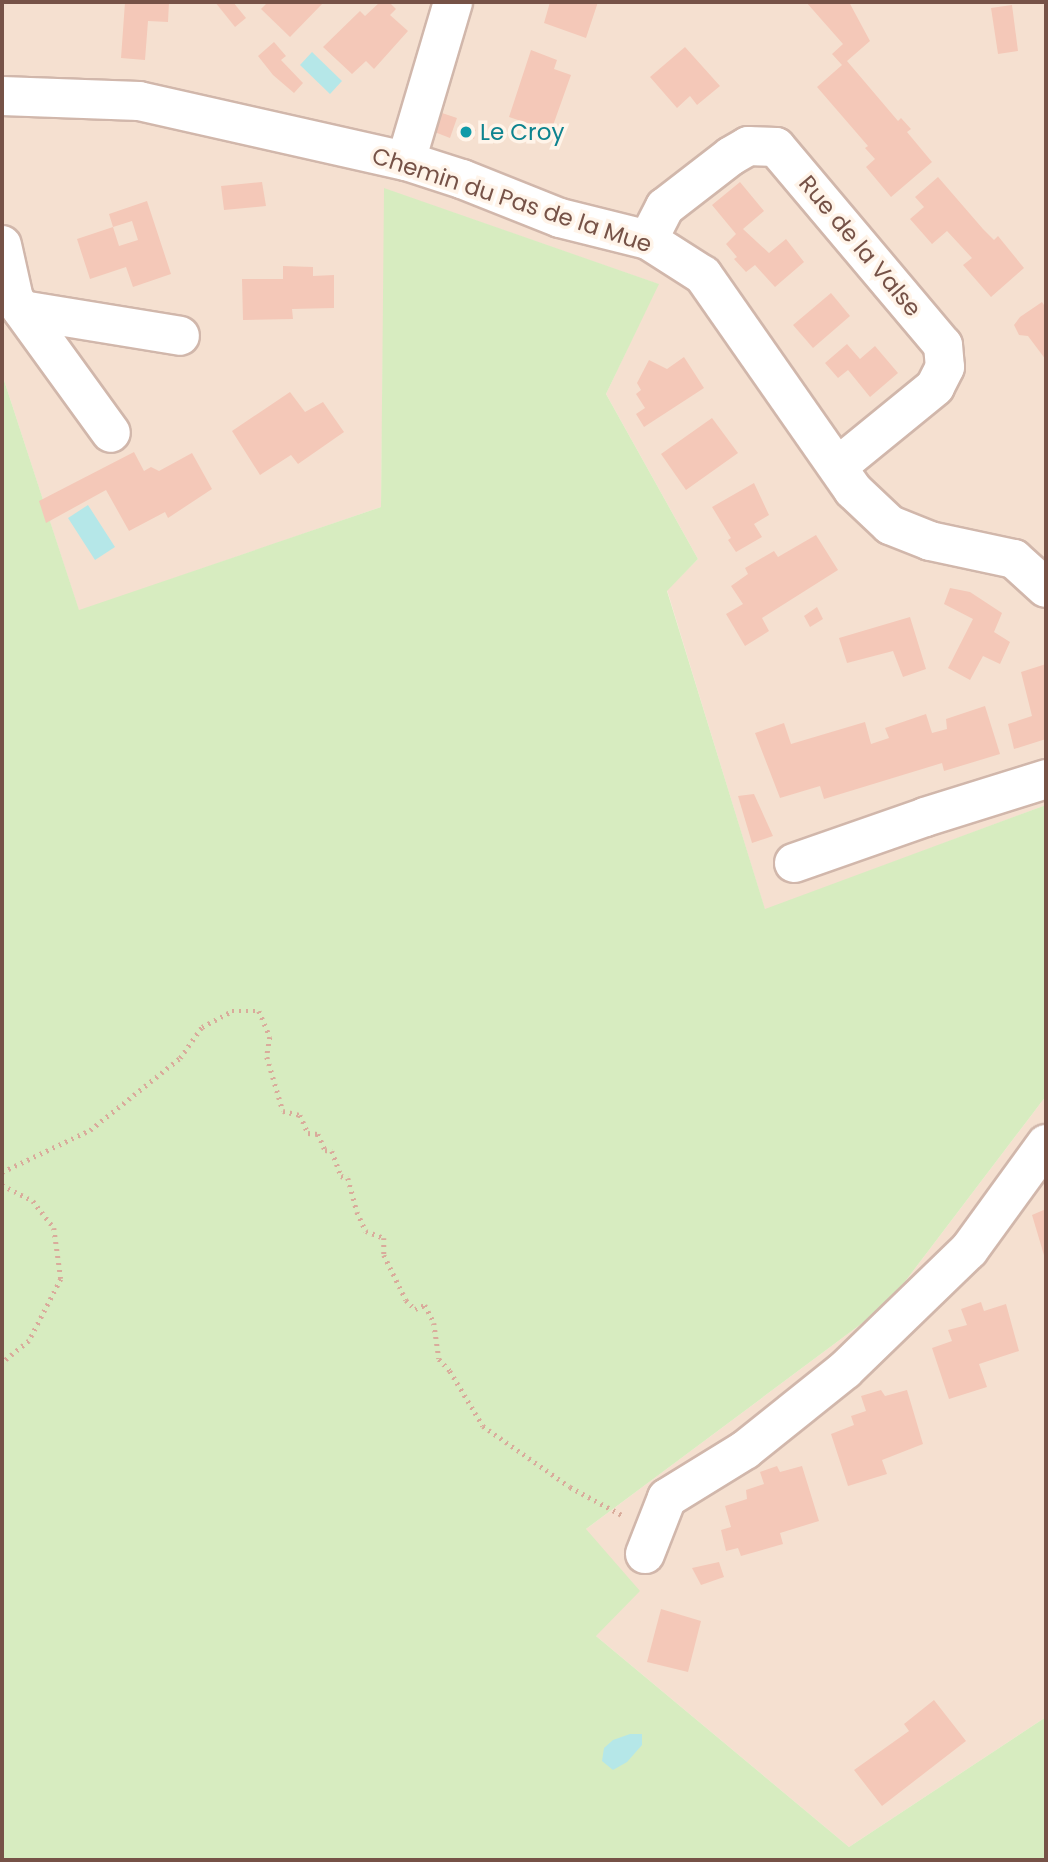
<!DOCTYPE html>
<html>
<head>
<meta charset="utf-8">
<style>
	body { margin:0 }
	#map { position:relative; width:1048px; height:1862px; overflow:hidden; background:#fdefe2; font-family:Poppins,sans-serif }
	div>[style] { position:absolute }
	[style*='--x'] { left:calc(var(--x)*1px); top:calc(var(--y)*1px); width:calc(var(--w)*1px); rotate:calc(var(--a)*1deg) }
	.residential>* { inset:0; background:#f5e0d0 }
	.green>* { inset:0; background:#d7ecc0 }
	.water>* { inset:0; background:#b5e7e8 }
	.building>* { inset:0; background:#f4c8b8 }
	.path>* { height:4.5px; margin-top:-2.25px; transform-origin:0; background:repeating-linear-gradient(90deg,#d9ab9b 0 2px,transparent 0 7px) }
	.roads { filter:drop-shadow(2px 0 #d1b7ab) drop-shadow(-2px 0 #d1b7ab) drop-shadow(0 2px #d1b7ab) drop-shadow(0 -2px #d1b7ab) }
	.minor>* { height:38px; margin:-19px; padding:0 19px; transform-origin:19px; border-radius:19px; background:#fff }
	.dots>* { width:19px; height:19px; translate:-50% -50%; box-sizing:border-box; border:4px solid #fff4e9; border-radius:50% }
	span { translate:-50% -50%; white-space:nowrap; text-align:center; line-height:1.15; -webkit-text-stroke:7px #fff4e9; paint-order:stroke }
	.culture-label { font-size:23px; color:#0d838f }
	.left { translate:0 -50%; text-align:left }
	.street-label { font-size:23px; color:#765247 }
	.frame { position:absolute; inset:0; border:4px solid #765247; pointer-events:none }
</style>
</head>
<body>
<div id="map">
	<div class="residential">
		<div style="clip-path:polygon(2px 2px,1046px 2px,1046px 805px,765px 910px,667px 590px,698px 559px,606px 394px,658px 284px,385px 189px,381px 507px,79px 611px,2px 374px)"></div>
		<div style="clip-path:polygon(1046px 1096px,1046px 1717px,849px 1847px,596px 1636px,586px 1529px,888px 1304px)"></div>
	</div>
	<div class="green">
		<div style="clip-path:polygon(384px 188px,659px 284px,606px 394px,698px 559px,667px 591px,765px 909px,1046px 805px,1046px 1096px,888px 1304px,586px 1529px,640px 1591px,596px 1636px,849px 1847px,1046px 1717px,1046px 1860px,2px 1860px,2px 374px,79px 610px,381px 507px)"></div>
	</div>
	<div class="water">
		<div style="clip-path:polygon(312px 52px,342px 81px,330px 94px,300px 65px)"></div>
		<div style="clip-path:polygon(88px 505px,115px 547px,95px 560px,68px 518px)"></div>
		<div style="clip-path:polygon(630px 1734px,642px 1734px,642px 1745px,627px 1762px,613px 1770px,602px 1761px,604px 1748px,613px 1740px)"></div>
	</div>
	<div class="building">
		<div style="clip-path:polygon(125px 2px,169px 2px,168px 22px,148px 21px,145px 60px,121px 58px)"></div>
		<div style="clip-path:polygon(215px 2px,233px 2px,246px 18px,235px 27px)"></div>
		<div style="clip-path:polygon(268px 2px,324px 2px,290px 37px,261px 9px)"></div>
		<div style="clip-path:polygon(380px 2px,389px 2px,396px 9px,390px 15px,408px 31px,374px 69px,366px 61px,352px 74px,323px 47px,360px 11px,365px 16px)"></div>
		<div style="clip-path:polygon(550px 2px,598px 2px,586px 38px,544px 23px)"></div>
		<div style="clip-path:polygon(806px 2px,849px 2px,870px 41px,847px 61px,898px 121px,901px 118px,911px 129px,907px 132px,932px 162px,891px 197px,866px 167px,875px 159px,865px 148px,868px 146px,817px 87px,842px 65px,832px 54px,843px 44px)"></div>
		<div style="clip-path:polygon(1012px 5px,1018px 51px,998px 54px,991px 8px)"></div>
		<div style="clip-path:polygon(274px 42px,286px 56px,281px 60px,303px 83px,294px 93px,273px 75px,258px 56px)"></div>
		<div style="clip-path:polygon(685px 47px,720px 86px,697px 105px,690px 96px,677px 108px,650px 77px)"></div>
		<div style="clip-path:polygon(531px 50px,557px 60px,554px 69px,571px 75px,551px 131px,509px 117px)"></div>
		<div style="clip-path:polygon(439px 112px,457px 118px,450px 138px,432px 131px)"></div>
		<div style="clip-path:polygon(459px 125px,476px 130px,474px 139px,457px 133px)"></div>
		<div style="clip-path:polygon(938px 177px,983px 229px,994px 240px,998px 236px,1024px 268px,991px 297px,963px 265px,972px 258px,947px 231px,932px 244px,910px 219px,924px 207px,915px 197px)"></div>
		<div style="clip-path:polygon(262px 182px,266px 206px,224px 210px,221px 186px)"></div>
		<div style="clip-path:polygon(740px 182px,764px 211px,743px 229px,769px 253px,786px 239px,804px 262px,775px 287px,755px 265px,746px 272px,734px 259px,737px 257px,726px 244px,736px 234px,712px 205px)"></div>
		<div style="clip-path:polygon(147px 201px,171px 274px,133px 287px,126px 267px,90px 279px,77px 239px,113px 227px,119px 246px,138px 240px,132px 221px,113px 227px,109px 214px)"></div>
		<div style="clip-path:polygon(283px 266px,313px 267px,313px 276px,334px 275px,334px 308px,292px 309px,293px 319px,243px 320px,242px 279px,283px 279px)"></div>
		<div style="clip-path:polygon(831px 293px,850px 316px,813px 348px,793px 325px)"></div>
		<div style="clip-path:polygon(1042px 302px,1046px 308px,1046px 360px,1028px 336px,1019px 335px,1014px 325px,1020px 317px)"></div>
		<div style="clip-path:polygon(847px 344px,860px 359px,875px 346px,898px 373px,870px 397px,848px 370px,838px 378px,825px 363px)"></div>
		<div style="clip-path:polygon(684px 357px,704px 388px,644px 427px,636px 414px,645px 408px,636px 394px,641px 390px,637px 383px,649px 360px,667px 369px)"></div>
		<div style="clip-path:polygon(290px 392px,305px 412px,323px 402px,344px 432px,298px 464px,291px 455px,260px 475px,232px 431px)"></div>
		<div style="clip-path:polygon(712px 418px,738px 453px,686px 490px,661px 454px)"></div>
		<div style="clip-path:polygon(134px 452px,144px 471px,151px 467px,159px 471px,192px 453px,212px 489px,168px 518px,165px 512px,129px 531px,106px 490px,46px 523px,39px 501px)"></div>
		<div style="clip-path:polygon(754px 483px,769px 515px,754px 524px,762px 537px,736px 552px,728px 540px,731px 538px,712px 507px)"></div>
		<div style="clip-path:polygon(816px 535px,838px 570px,762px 618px,769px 631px,745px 646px,726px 614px,743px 604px,731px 586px,748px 574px,745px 568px,774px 551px,778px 557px)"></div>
		<div style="clip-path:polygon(950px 588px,970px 592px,1002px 613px,994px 632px,1010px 642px,1000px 664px,983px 656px,970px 680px,948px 668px,973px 619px,944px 604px)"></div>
		<div style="clip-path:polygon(817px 607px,823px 619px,810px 627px,804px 616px)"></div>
		<div style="clip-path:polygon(910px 617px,926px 669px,903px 677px,893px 651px,847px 663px,839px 638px)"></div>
		<div style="clip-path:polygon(1046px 664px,1046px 739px,1014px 749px,1008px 724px,1032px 716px,1021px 672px)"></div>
		<div style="clip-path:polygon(985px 706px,1000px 754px,944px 771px,942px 763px,824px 799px,820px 786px,780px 798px,755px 733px,784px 723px,791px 744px,865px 722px,871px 744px,889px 738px,885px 728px,926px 714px,932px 733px,947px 729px,946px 719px)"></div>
		<div style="clip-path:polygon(754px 794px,773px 836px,752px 843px,738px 796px)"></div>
		<div style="clip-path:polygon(1046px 1209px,1046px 1262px,1032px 1215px)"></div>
		<div style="clip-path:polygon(981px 1302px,984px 1311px,1006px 1304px,1019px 1351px,979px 1364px,987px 1387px,949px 1399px,932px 1348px,952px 1341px,948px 1330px,967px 1325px,961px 1309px)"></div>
		<div style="clip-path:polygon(881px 1390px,885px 1396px,907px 1390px,923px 1444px,882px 1460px,887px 1474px,848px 1486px,831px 1434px,854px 1425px,851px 1416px,866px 1411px,861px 1396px)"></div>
		<div style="clip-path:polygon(777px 1466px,780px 1472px,802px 1466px,819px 1521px,780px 1533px,783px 1544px,741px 1556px,738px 1548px,726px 1551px,721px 1530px,731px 1527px,725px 1506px,747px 1499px,746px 1490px,764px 1484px,760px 1472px)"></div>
		<div style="clip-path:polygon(719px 1562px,724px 1577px,701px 1585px,692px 1568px)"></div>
		<div style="clip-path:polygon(661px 1609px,701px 1621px,688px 1672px,647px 1662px)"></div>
		<div style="clip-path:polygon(934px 1700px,966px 1741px,882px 1806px,854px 1770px,909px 1731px,904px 1724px)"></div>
	</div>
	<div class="path">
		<div style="--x:2;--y:1172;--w:98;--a:-25.5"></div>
		<div style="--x:90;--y:1130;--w:115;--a:-38.7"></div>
		<div style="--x:180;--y:1058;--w:38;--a:-55"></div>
		<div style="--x:202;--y:1027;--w:34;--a:-28"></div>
		<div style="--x:232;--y:1011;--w:27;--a:0"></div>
		<div style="--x:259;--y:1011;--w:28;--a:67"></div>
		<div style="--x:270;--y:1037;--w:20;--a:99"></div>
		<div style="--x:267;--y:1057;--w:56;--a:73.5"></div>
		<div style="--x:283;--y:1111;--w:17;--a:13"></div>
		<div style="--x:300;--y:1115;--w:20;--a:66"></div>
		<div style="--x:308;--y:1133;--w:10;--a:6"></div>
		<div style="--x:318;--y:1134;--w:17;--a:66"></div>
		<div style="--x:325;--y:1150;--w:7;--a:8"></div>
		<div style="--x:332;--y:1151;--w:27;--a:70"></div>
		<div style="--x:341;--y:1176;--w:7;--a:16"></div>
		<div style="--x:348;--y:1178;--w:35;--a:75"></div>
		<div style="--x:357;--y:1212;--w:21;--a:65"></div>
		<div style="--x:366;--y:1231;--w:19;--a:21"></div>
		<div style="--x:384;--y:1238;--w:17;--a:90"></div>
		<div style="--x:384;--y:1255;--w:50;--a:63.9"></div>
		<div style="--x:406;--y:1300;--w:13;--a:45"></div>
		<div style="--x:415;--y:1309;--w:11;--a:-22"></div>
		<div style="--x:425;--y:1305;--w:20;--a:63"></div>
		<div style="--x:434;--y:1323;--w:36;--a:82"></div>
		<div style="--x:439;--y:1359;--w:16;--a:47"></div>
		<div style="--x:450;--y:1371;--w:64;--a:59"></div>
		<div style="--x:483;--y:1426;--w:106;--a:35"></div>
		<div style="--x:570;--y:1487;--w:59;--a:28.3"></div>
		<div style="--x:2;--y:1185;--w:35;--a:27"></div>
		<div style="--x:33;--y:1201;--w:34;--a:52"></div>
		<div style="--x:54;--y:1228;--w:51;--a:82.2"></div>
		<div style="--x:61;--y:1279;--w:70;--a:117.3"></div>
		<div style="--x:29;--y:1341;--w:35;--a:141"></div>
	</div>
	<div class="roads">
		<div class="minor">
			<div style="--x:2;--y:96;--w:137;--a:2.1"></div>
			<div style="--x:139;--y:101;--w:274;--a:12.7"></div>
			<div style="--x:406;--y:161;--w:59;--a:17.8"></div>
			<div style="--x:462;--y:179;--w:105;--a:21.7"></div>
			<div style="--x:560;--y:218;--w:91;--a:14"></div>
			<div style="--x:648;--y:240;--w:65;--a:32.5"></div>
			<div style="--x:703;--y:275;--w:262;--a:55.1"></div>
			<div style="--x:853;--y:490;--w:51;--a:43.4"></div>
			<div style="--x:890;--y:525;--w:43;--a:21.8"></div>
			<div style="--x:930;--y:541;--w:86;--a:12.1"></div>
			<div style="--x:1014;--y:559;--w:43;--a:42.2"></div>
			<div style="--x:406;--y:161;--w:166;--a:-73.5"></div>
			<div style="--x:648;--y:240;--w:37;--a:-63"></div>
			<div style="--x:665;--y:207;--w:83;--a:-37.7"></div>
			<div style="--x:731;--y:156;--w:20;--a:-30"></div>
			<div style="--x:748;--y:146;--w:28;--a:2"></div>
			<div style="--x:776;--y:147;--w:259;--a:49.9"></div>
			<div style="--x:943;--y:345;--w:22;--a:85"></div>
			<div style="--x:945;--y:367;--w:22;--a:117"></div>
			<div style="--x:935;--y:387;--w:125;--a:140.8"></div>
			<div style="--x:2;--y:245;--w:55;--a:77.5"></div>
			<div style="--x:14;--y:299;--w:165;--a:54.1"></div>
			<div style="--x:22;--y:310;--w:160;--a:9.3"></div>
			<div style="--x:794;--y:863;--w:139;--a:-19.3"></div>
			<div style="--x:925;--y:817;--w:127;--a:-17.4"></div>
			<div style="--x:645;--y:1554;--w:60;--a:-68.6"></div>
			<div style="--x:667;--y:1498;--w:92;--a:-31.6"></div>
			<div style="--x:745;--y:1450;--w:128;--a:-38.7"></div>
			<div style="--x:845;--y:1370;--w:173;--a:-44.1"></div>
			<div style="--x:969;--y:1250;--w:131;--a:-54"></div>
		</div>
	</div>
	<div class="dots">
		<div style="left:466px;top:132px;background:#0f9aa8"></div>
	</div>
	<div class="culture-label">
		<span class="left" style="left:480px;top:132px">Le Croy</span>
	</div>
	<div class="street-label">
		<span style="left:512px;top:200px;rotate:18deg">Chemin du Pas de la Mue</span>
		<span style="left:860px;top:246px;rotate:50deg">Rue de la Valse</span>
	</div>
	<div class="frame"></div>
</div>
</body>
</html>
